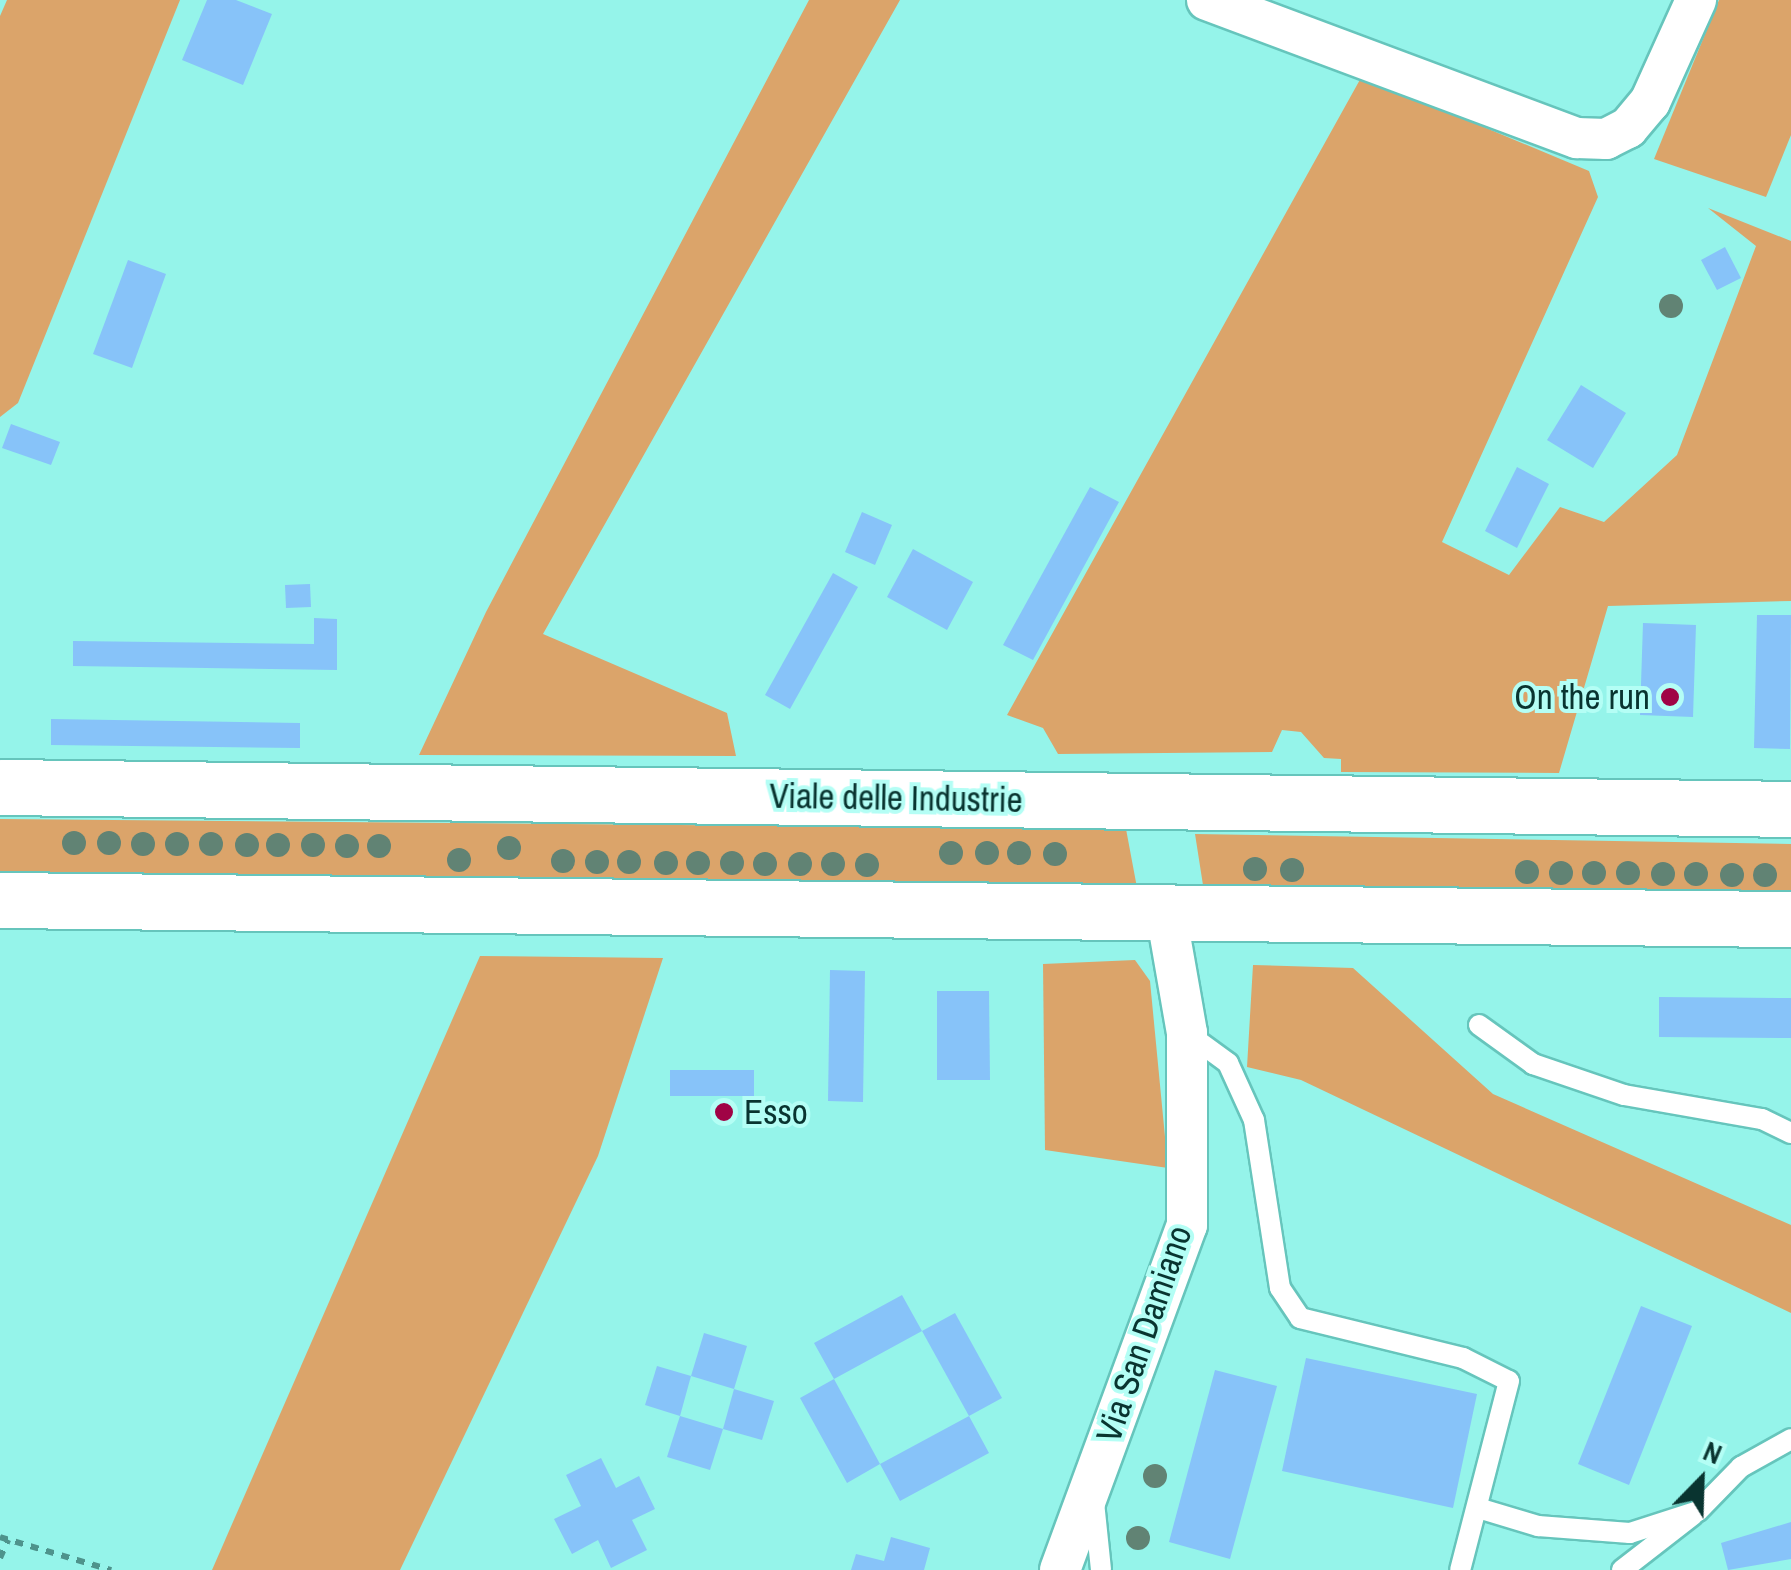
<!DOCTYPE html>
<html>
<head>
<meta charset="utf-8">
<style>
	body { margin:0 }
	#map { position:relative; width:1791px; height:1570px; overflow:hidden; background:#95f4ea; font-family:"Archivo Narrow",sans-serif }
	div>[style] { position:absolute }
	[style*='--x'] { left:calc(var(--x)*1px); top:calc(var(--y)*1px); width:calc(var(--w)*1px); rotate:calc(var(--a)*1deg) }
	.green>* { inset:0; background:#dba46a }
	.building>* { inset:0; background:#87c3f9 }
	.path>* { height:6px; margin-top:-3px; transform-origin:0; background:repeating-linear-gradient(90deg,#4e938c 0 8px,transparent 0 16px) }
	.roads { filter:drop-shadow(2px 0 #66c5bc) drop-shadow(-2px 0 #66c5bc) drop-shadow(0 2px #66c5bc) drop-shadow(0 -2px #66c5bc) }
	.service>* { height:20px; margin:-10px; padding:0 10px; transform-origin:10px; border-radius:10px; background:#fff }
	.minor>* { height:40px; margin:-20px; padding:0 20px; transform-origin:20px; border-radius:20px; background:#fff }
	.primary>* { height:55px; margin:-27.5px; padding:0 27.5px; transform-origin:27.5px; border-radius:27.5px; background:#fff }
	.trees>* { width:24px; height:24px; margin:-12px; border-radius:50%; background:#618374 }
	.dots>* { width:28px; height:28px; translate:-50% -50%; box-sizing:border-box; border:5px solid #b4fef5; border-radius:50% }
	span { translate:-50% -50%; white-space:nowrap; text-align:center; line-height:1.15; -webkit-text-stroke:8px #b4fef5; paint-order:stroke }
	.poi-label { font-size:35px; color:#093430 }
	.right { translate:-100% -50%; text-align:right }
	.left { translate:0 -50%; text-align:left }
	.street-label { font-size:35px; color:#093430 }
	.north { position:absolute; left:1651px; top:1430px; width:100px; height:100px; -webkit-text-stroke:8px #b4fef5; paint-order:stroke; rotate:23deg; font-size:28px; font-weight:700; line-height:40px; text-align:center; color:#093430 }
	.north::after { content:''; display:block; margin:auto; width:35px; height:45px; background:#093430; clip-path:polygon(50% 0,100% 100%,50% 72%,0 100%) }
</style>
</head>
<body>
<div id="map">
	<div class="green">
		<div style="clip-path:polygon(7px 0,180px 0,18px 403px,0 417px,0 16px)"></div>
		<div style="clip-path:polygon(809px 0,900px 0,543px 634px,727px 713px,736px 756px,419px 755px,486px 612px)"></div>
		<div style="clip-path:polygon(1719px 0,1791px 0,1791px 135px,1766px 197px,1654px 159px)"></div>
		<div style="clip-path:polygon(1362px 76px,1589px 171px,1598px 197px,1442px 542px,1509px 575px,1560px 507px,1604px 522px,1677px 455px,1756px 246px,1708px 208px,1791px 241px,1791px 601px,1608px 606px,1559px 773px,1341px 772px,1341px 759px,1324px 758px,1301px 732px,1282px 730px,1272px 752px,1058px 754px,1043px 728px,1007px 715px)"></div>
		<div style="clip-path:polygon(0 819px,1126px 829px,1138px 893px,0 877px)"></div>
		<div style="clip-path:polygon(1195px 834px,1791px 844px,1791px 891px,1203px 885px)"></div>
		<div style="clip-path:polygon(480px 956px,663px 958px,598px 1156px,400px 1570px,212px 1570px)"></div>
		<div style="clip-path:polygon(1135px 960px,1150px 981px,1168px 1168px,1045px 1150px,1043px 964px)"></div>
		<div style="clip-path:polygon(1253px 965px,1353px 968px,1493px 1094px,1791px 1225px,1791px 1313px,1301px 1080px,1247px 1067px)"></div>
	</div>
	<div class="building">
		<div style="clip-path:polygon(207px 0,236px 0,272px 14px,243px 85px,182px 60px)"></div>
		<div style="clip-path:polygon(1725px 247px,1741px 278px,1717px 290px,1701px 260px)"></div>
		<div style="clip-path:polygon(128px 260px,166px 274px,132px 368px,93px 354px)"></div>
		<div style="clip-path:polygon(1581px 385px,1626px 413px,1593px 468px,1547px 440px)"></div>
		<div style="clip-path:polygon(11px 424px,60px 442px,51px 465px,2px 448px)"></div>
		<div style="clip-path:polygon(1517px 467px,1549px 484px,1517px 548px,1485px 531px)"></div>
		<div style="clip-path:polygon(1090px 487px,1119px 502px,1033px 660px,1003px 645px)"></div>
		<div style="clip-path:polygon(862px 512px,892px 525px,875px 565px,845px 552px)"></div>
		<div style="clip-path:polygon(913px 549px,973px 582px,947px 630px,887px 597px)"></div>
		<div style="clip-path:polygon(833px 573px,858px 587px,790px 709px,765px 695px)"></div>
		<div style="clip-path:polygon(310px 584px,311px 607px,286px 608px,285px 585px)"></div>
		<div style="clip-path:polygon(1757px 615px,1791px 615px,1790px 749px,1754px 748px)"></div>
		<div style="clip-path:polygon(314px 618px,337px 619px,337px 670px,73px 666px,73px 641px,314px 644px)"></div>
		<div style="clip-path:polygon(1643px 623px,1696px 625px,1693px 717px,1640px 715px)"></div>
		<div style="clip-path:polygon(51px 719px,300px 723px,300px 748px,51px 745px)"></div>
		<div style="clip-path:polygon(830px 970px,865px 971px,863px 1102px,828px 1101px)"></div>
		<div style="clip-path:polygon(937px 991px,989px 991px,990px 1080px,937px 1080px)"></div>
		<div style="clip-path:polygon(1659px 997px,1791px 998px,1791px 1038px,1659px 1037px)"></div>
		<div style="clip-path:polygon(670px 1070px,754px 1070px,754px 1096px,670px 1096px)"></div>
		<div style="clip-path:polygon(902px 1295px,922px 1331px,834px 1379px,880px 1464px,969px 1416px,989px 1453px,900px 1501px,880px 1464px,847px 1483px,800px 1398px,834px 1379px,814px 1343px)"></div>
		<div style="clip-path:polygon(1641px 1306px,1692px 1326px,1629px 1485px,1578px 1464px)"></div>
		<div style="clip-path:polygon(955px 1313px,1002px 1398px,969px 1416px,922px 1331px)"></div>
		<div style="clip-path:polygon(704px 1333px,747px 1346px,734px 1389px,691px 1376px)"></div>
		<div style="clip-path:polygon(1306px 1358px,1477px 1394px,1453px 1508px,1282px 1471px)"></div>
		<div style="clip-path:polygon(657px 1366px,691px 1376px,680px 1416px,645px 1405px)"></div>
		<div style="clip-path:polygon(1215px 1370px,1277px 1386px,1230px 1559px,1169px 1542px)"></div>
		<div style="clip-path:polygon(734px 1389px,774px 1401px,762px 1440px,723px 1429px)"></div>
		<div style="clip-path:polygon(680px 1416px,723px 1429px,710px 1470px,667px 1457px)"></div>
		<div style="clip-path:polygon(601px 1458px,616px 1488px,639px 1476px,655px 1509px,632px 1520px,647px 1550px,611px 1568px,598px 1540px,572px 1554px,554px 1519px,581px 1506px,566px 1475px)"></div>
		<div style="clip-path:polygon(1791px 1522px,1791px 1559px,1728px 1570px,1721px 1543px)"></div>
		<div style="clip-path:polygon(891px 1537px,930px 1548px,924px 1570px,851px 1570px,856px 1554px,884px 1561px)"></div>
	</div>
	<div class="path">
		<div style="--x:0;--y:1537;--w:116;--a:16.6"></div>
		<div style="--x:0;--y:1558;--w:20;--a:-66"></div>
	</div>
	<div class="roads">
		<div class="service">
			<div style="--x:1479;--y:1025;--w:67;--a:35.8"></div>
			<div style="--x:1533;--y:1064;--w:96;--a:18.8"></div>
			<div style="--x:1624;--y:1095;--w:140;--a:9.9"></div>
			<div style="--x:1762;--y:1119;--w:32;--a:26"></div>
			<div style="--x:1187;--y:1033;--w:51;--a:36.2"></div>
			<div style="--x:1228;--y:1063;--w:63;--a:65.5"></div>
			<div style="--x:1254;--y:1120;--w:170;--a:81.2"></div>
			<div style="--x:1280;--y:1288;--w:36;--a:56"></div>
			<div style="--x:1300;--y:1318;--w:168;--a:13.8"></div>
			<div style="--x:1463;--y:1358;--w:51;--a:26.6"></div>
			<div style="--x:1509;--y:1381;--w:195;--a:104.5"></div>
			<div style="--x:1094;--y:1502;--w:68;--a:84.1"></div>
			<div style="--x:1478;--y:1508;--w:63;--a:16.7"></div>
			<div style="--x:1538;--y:1526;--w:92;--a:4.4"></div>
			<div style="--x:1630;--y:1533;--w:71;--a:-17.9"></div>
			<div style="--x:1698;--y:1511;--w:62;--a:-45.7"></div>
			<div style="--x:1741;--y:1467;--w:57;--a:-29.2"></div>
			<div style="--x:1622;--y:1570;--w:90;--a:-37.8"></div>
		</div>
		<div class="minor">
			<div style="--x:1207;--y:0;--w:395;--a:20.5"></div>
			<div style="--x:1577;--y:138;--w:29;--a:2"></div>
			<div style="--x:1606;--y:139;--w:25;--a:-27"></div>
			<div style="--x:1628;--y:128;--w:34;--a:-50"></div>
			<div style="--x:1650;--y:102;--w:112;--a:-65.7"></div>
			<div style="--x:1060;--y:1570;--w:368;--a:-69.8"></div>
			<div style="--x:1187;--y:1225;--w:192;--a:-90"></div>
			<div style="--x:1187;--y:1033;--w:122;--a:-99.9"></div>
		</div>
		<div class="primary">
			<div style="--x:0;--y:787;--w:1791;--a:0.7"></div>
			<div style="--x:0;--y:900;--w:1791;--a:0.61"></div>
		</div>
	</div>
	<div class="trees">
		<div style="left:1671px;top:306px"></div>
		<div style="left:74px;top:843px"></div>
		<div style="left:109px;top:843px"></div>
		<div style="left:143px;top:844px"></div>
		<div style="left:177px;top:844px"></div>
		<div style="left:211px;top:844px"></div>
		<div style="left:247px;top:845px"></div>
		<div style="left:278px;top:845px"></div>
		<div style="left:313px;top:845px"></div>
		<div style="left:347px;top:846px"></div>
		<div style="left:379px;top:846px"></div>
		<div style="left:509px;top:848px"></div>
		<div style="left:951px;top:853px"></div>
		<div style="left:987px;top:853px"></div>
		<div style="left:1019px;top:853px"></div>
		<div style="left:1055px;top:854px"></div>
		<div style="left:459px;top:860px"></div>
		<div style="left:563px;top:861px"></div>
		<div style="left:597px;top:862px"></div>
		<div style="left:629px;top:862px"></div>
		<div style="left:666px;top:863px"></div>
		<div style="left:698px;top:863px"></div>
		<div style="left:732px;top:863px"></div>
		<div style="left:765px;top:864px"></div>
		<div style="left:800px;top:864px"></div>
		<div style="left:833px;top:864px"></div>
		<div style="left:867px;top:865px"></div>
		<div style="left:1255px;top:869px"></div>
		<div style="left:1292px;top:870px"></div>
		<div style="left:1527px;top:872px"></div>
		<div style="left:1561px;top:873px"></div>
		<div style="left:1594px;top:873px"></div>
		<div style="left:1628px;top:873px"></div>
		<div style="left:1663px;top:874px"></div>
		<div style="left:1696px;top:874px"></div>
		<div style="left:1732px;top:875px"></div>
		<div style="left:1765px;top:875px"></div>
		<div style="left:1155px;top:1476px"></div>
		<div style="left:1138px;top:1538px"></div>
	</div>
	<div class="dots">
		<div style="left:1670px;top:697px;background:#a00345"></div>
		<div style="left:724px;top:1112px;background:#a00345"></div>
	</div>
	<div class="poi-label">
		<span class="right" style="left:1650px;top:697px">On the run</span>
		<span class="left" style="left:744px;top:1112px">Esso</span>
	</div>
	<div class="street-label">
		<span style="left:896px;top:798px;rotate:1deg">Viale delle Industrie</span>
		<span style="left:1144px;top:1334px;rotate:-71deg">Via San Damiano</span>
	</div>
	<div class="north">N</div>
</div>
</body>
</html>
